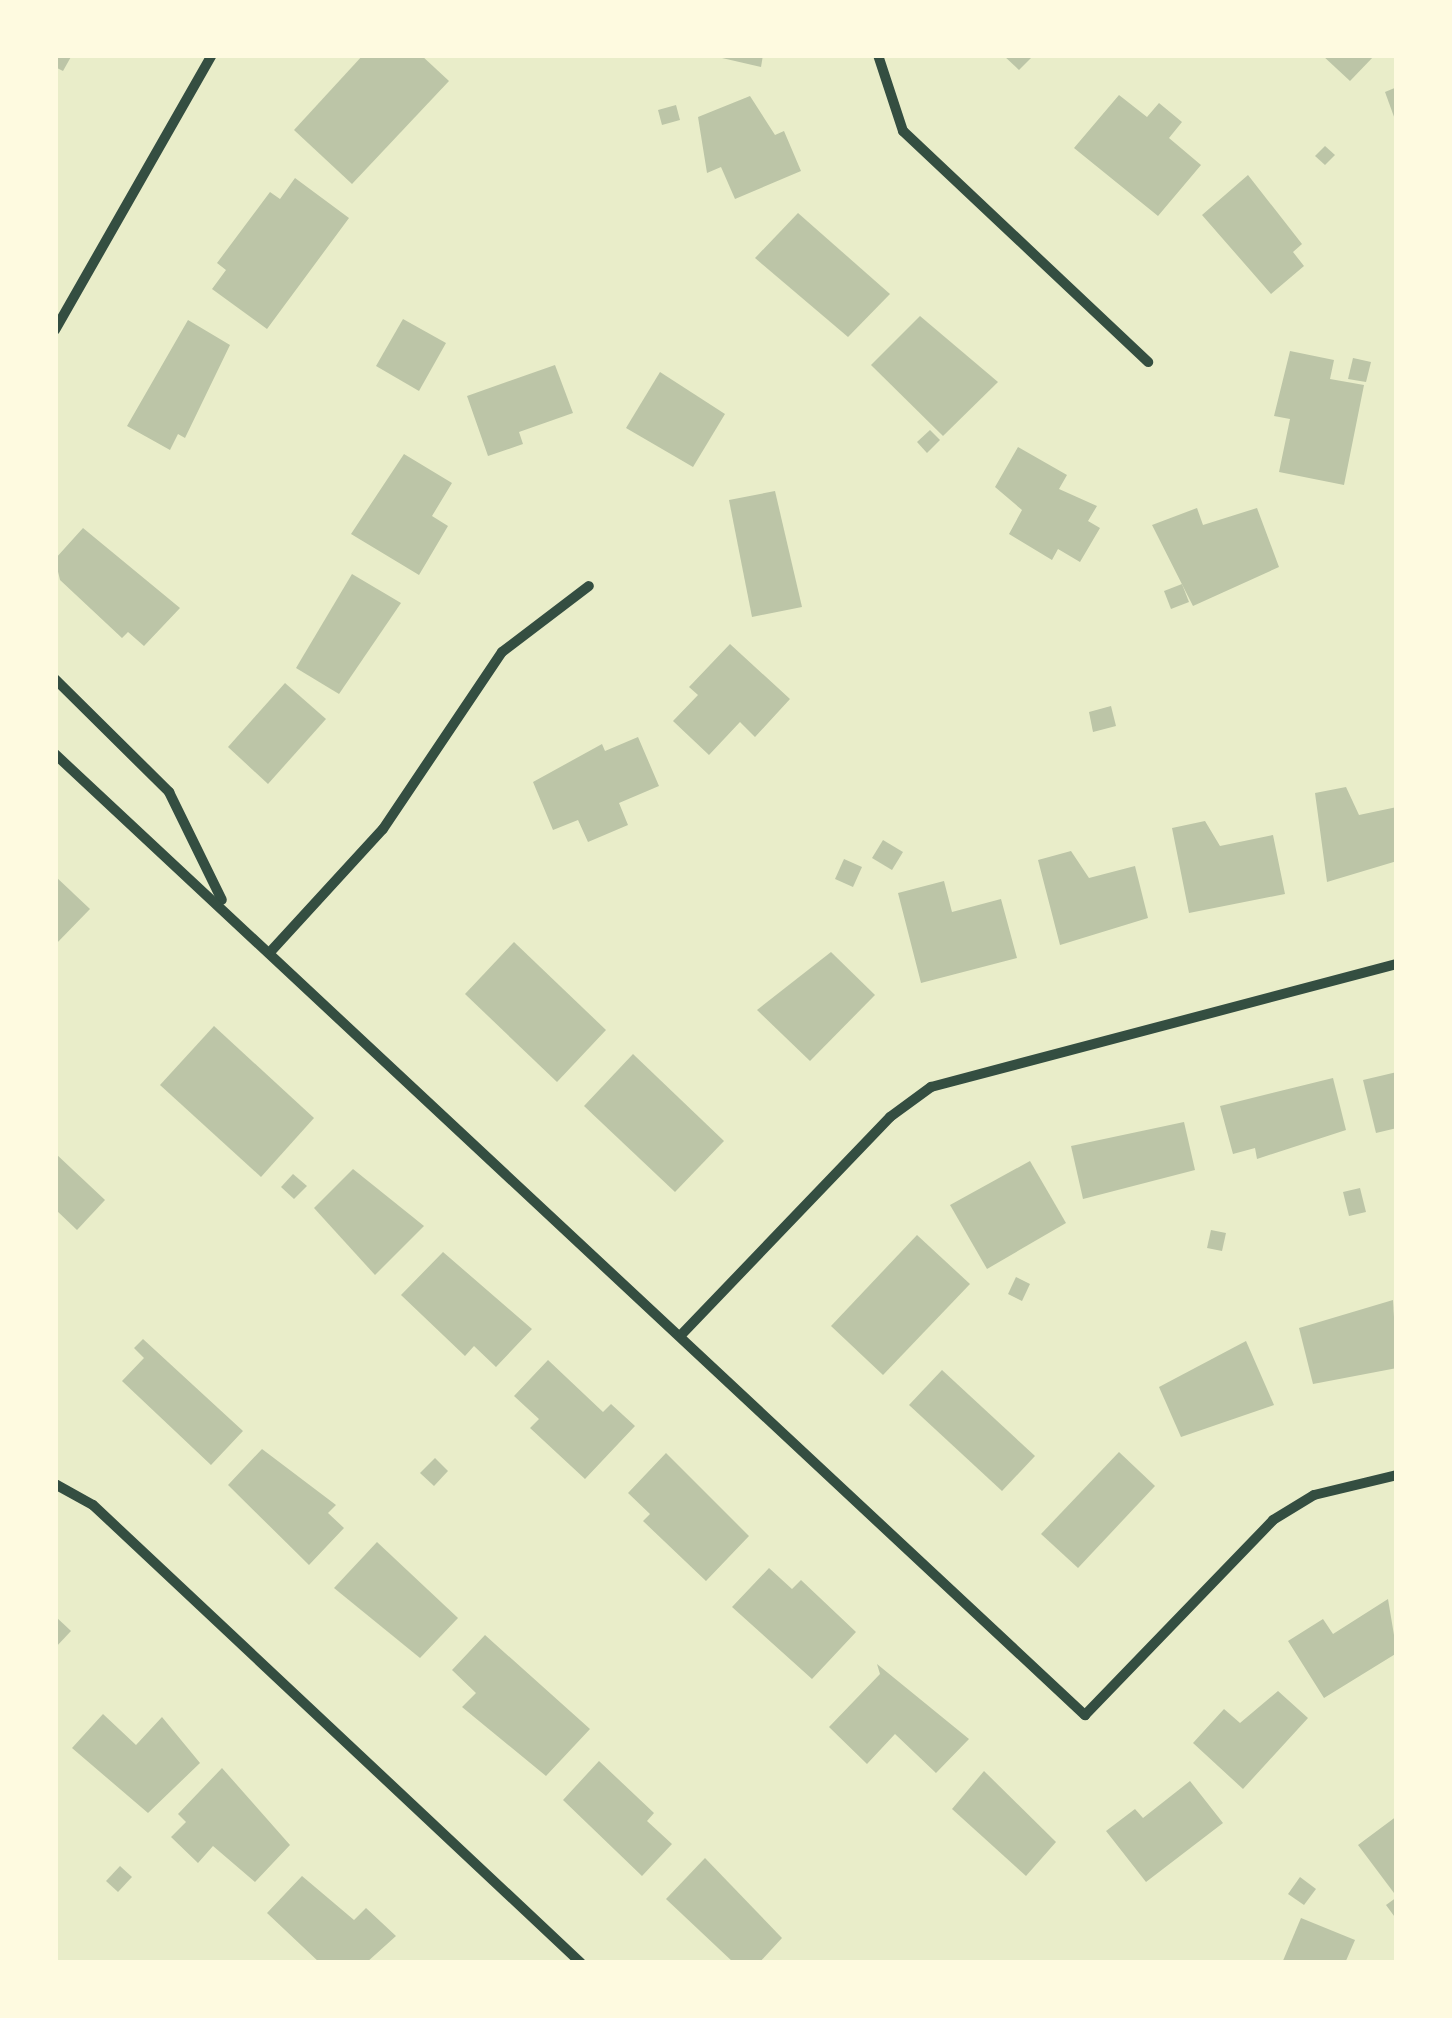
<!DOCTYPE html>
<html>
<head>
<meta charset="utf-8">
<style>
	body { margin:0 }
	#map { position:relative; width:1452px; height:2018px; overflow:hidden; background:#e9edc9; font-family:Ubuntu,sans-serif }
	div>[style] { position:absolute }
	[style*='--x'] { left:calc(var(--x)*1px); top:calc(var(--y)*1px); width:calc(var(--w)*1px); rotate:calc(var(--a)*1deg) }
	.building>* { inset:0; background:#bcc5a7 }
	.minor>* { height:10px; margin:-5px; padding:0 5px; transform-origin:5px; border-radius:5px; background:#344e41 }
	span { translate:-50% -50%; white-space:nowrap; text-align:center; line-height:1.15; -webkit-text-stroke:8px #fefae0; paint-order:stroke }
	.frame { position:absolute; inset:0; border:58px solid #fefae0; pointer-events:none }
</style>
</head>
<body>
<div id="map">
	<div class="building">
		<div style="clip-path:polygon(55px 55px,72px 55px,63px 71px,55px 67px)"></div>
		<div style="clip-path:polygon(363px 55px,421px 55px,449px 81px,352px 184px,294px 130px)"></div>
		<div style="clip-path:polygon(709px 55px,763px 55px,761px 67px)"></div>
		<div style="clip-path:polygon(1003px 55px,1034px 55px,1019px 70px)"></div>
		<div style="clip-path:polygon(1322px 55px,1375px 55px,1350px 81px)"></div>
		<div style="clip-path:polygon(1397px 87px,1397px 125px,1385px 92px)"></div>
		<div style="clip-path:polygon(1119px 95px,1147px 117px,1159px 103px,1182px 122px,1169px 138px,1201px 165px,1158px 216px,1074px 148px)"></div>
		<div style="clip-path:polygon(750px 96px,775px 135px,784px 131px,801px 171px,735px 199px,721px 167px,707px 173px,698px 117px)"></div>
		<div style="clip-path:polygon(676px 105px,680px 120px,662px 125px,658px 110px)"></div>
		<div style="clip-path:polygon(1325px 146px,1335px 155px,1325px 165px,1315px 156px)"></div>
		<div style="clip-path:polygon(1248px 175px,1302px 244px,1293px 252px,1304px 266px,1271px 294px,1202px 215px)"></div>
		<div style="clip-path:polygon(295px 178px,349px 218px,267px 329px,212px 289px,226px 270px,217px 263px,270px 192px,280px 199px)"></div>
		<div style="clip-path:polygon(798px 213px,890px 294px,848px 337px,755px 258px)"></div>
		<div style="clip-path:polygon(920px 316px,998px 382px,943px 436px,871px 365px)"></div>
		<div style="clip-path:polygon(403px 319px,446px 343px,419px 391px,376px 366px)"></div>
		<div style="clip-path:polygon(188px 320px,230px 345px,185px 438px,178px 434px,170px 450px,127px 426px)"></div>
		<div style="clip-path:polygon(1290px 351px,1334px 360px,1330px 379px,1364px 385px,1344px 485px,1279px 472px,1290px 419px,1274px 416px)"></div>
		<div style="clip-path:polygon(1353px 358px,1371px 362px,1366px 382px,1348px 379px)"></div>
		<div style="clip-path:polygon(555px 365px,573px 413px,519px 432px,523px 444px,488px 456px,467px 396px)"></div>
		<div style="clip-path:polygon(660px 372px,725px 414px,693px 467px,626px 428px)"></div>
		<div style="clip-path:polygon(930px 430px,940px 440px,927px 453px,917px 442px)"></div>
		<div style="clip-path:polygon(1018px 447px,1067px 475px,1059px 489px,1097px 506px,1088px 521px,1100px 528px,1080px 562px,1058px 549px,1052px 560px,1009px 534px,1022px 510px,995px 487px)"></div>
		<div style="clip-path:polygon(404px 454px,452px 483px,432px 516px,448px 526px,419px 575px,351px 534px)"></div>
		<div style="clip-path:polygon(775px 491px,802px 607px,752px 617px,729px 500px)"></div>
		<div style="clip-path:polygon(1197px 508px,1203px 525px,1257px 508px,1279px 567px,1193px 606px,1152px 525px)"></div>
		<div style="clip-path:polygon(83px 528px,180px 608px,144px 646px,128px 632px,122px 638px,60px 580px,55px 559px)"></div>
		<div style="clip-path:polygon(352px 574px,401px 603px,339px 694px,296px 668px)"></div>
		<div style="clip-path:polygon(1182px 584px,1189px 602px,1171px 609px,1164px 591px)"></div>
		<div style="clip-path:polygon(730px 644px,790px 699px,755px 737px,740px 722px,709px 755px,673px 721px,698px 695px,689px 687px)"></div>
		<div style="clip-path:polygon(285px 683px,326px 719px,268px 784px,228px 747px)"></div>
		<div style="clip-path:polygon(1111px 706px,1116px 726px,1093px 732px,1089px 712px)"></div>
		<div style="clip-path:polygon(638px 737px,659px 786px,619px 803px,628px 825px,588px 842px,578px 820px,553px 830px,533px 782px,602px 744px,605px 751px)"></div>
		<div style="clip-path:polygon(1346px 787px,1359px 815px,1397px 807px,1397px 861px,1327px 882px,1315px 793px)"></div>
		<div style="clip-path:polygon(1205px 821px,1220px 846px,1273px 835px,1285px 894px,1189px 913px,1172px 828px)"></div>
		<div style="clip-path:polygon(883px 840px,903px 852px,892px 870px,872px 858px)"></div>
		<div style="clip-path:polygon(1071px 851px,1089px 878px,1135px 866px,1148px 918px,1060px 945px,1038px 860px)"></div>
		<div style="clip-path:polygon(844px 859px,862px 867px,853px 887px,835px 879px)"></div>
		<div style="clip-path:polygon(55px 876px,90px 909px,55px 945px)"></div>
		<div style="clip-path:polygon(944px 881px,952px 912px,1001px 899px,1017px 958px,921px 983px,898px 893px)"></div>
		<div style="clip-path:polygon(514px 942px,606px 1030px,557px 1082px,465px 994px)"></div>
		<div style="clip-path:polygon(831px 952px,875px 995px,810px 1061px,757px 1010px)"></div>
		<div style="clip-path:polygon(214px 1026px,314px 1118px,261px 1177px,160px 1085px)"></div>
		<div style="clip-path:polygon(633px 1054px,724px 1141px,675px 1192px,584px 1106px)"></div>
		<div style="clip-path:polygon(1397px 1072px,1397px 1128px,1376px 1133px,1363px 1080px)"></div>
		<div style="clip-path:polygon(1333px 1078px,1346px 1130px,1257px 1159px,1255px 1148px,1233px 1154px,1220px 1106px)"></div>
		<div style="clip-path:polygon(1184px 1122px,1195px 1170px,1083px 1199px,1071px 1146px)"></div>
		<div style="clip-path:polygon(55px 1153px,105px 1200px,77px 1230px,55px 1209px)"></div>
		<div style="clip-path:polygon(1030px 1161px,1066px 1223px,987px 1269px,950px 1205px)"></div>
		<div style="clip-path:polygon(353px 1169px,424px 1226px,375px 1275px,314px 1208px)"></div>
		<div style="clip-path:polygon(293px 1174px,307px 1186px,294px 1199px,281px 1187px)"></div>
		<div style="clip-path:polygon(1360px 1188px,1366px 1212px,1349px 1216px,1343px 1192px)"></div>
		<div style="clip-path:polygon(1211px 1230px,1226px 1233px,1222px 1251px,1207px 1248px)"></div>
		<div style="clip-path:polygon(917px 1235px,970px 1284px,883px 1375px,831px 1326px)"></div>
		<div style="clip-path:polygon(443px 1252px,532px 1329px,496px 1367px,474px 1346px,465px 1356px,401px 1295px)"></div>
		<div style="clip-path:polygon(1016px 1277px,1030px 1284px,1022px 1301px,1008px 1294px)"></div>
		<div style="clip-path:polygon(1393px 1300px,1397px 1368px,1313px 1384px,1299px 1328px)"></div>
		<div style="clip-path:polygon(143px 1339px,243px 1431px,211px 1465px,122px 1381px,144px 1358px,134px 1348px)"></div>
		<div style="clip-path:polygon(1246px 1341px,1274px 1405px,1181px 1437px,1159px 1387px)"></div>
		<div style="clip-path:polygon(548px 1360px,603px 1412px,611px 1404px,635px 1426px,585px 1479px,530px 1428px,539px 1419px,514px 1396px)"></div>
		<div style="clip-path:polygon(942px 1370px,1035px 1456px,1002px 1491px,909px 1405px)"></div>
		<div style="clip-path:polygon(262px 1449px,336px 1505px,328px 1513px,344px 1528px,309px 1565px,228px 1485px)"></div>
		<div style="clip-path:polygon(1119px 1452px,1155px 1486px,1078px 1568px,1041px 1534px)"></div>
		<div style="clip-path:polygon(666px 1453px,749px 1536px,706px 1581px,643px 1521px,650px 1514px,628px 1493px)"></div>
		<div style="clip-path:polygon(435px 1458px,448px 1471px,434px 1486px,420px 1473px)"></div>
		<div style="clip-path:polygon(377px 1542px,458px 1618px,420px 1658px,334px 1588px)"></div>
		<div style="clip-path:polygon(769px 1568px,792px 1589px,801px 1580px,856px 1632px,812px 1679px,732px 1607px)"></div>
		<div style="clip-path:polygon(1388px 1599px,1397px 1653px,1324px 1698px,1288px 1641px,1323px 1619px,1333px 1634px)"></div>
		<div style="clip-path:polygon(55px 1616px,71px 1631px,55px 1648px)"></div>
		<div style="clip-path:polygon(485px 1635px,590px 1729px,546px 1776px,462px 1707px,476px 1693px,452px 1670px)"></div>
		<div style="clip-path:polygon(877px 1664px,969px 1739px,936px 1773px,895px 1734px,867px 1764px,829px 1727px,880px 1674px)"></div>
		<div style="clip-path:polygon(1278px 1691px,1308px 1718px,1243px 1789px,1193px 1743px,1224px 1709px,1240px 1723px)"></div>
		<div style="clip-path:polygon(103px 1714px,136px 1745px,162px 1717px,200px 1763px,148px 1813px,72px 1748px)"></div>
		<div style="clip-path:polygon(599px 1761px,654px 1813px,647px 1821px,672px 1844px,642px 1876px,563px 1800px)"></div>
		<div style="clip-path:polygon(222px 1768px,290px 1845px,255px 1882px,213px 1846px,198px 1863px,171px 1837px,186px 1822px,178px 1814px)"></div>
		<div style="clip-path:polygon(984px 1771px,1056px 1842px,1026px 1876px,952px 1809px)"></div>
		<div style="clip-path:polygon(1190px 1781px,1223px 1823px,1146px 1882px,1106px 1831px,1135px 1809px,1143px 1818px)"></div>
		<div style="clip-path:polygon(1397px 1816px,1397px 1920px,1386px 1905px,1397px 1897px,1358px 1845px)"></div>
		<div style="clip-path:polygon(705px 1858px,782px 1938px,759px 1963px,734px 1963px,666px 1899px)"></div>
		<div style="clip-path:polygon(120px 1866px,132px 1877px,118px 1892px,106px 1881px)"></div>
		<div style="clip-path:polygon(302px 1876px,354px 1920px,366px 1908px,396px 1936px,366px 1963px,320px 1963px,267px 1913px)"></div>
		<div style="clip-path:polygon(1300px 1877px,1316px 1889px,1304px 1905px,1288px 1894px)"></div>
		<div style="clip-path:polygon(1301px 1918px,1355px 1940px,1345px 1963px,1282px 1963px)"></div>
	</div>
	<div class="minor">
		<div style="--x:878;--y:55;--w:80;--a:71.8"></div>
		<div style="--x:903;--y:131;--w:337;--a:43.3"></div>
		<div style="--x:55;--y:330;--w:317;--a:-60.3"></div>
		<div style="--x:55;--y:679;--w:161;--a:44.7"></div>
		<div style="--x:169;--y:792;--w:120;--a:63.9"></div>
		<div style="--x:55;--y:754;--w:1409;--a:43.02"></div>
		<div style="--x:1085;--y:1715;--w:271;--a:-46"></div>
		<div style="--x:1273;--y:1520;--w:48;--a:-31.4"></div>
		<div style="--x:1314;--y:1495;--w:85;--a:-13.5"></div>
		<div style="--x:272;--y:950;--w:164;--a:-47.5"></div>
		<div style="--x:383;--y:829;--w:213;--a:-56.1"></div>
		<div style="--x:502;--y:652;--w:109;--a:-37.2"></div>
		<div style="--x:682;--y:1334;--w:301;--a:-46.2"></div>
		<div style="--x:890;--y:1117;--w:51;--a:-36.2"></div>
		<div style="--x:931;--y:1087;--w:482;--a:-14.8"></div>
		<div style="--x:55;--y:1484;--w:43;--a:28.9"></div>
		<div style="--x:93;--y:1505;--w:669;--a:43.18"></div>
	</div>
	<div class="frame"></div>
</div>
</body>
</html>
